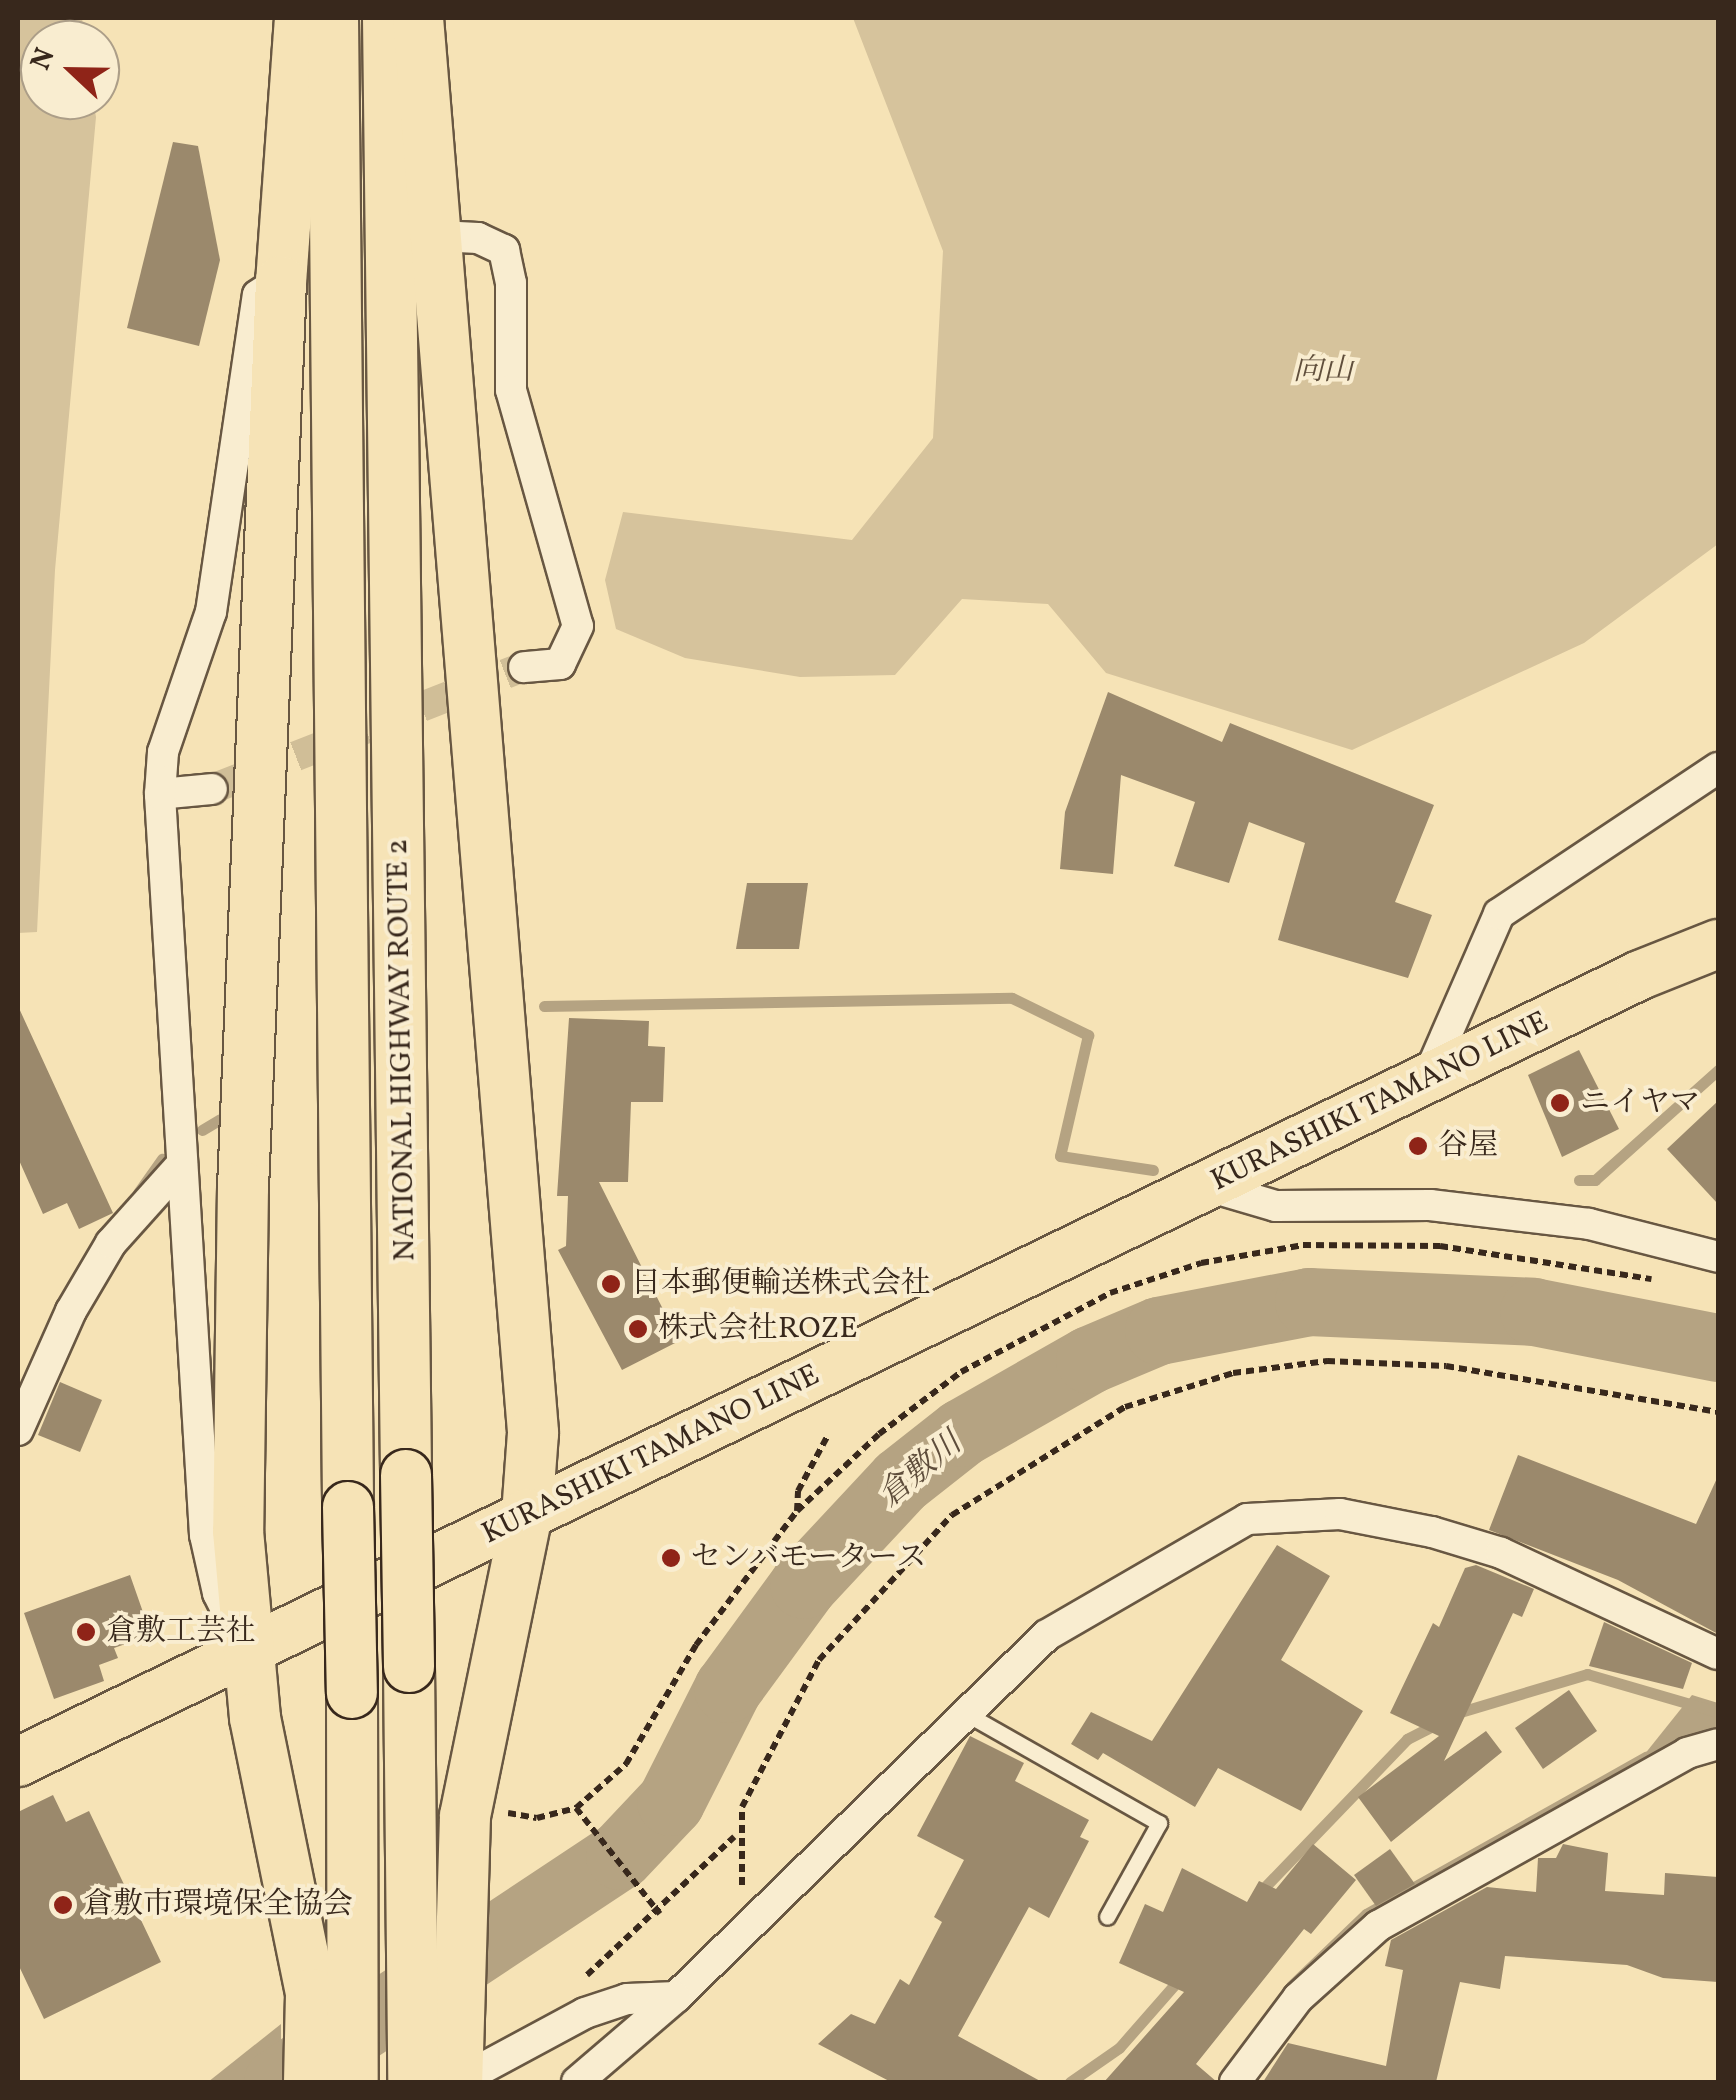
<!DOCTYPE html>
<html>
<head>
<meta charset="utf-8">
<style>
	body { margin:0 }
	#map { position:relative; width:1736px; height:2100px; overflow:hidden; background:#f6e3b6; font-family:Vollkorn,"Noto Serif JP",serif }
	div>[style] { position:absolute }
	[style*='--x'] { left:calc(var(--x)*1px); top:calc(var(--y)*1px); width:calc(var(--w)*1px); rotate:calc(var(--a)*1deg) }
	.green>* { inset:0; background:#d6c39c }
	.water>* { inset:0; background:#b5a382 }
	.stream>* { height:11px; margin:-5.5px; padding:0 5.5px; transform-origin:5.5px; border-radius:5.5px; background:#b5a382 }
	.river>* { height:68px; margin:-34px; padding:0 34px; transform-origin:34px; border-radius:34px; background:#b5a382 }
	.building>* { inset:0; background:#9b896c }
	.minor-tunnel>* { height:30px; margin-top:-15px; transform-origin:0; background:repeating-linear-gradient(90deg,#d0be97 0 30px,transparent 0 45px) }
	.path>* { height:6px; margin-top:-3px; transform-origin:0; background:repeating-linear-gradient(90deg,#38281c 0 8px,transparent 0 13px) }
	.roads { filter:drop-shadow(2px 0 #685742) drop-shadow(-2px 0 #685742) drop-shadow(0 2px #685742) drop-shadow(0 -2px #685742) }
	.service>* { height:15px; margin:-7.5px; padding:0 7.5px; transform-origin:7.5px; border-radius:7.5px; background:#f9edd0 }
	.minor>* { height:30px; margin:-15px; padding:0 15px; transform-origin:15px; border-radius:15px; background:#f9edd0 }
	.primary>* { height:48px; margin:-24px; padding:0 24px; transform-origin:24px; border-radius:24px; background:#f6e3b6 }
	.trunk>* { height:50px; margin:-25px; padding:0 25px; transform-origin:25px; border-radius:25px; background:#f6e3b6 }
	.bridges { filter:drop-shadow(2px 0 #38281c) drop-shadow(-2px 0 #38281c) drop-shadow(0 2px #38281c) drop-shadow(0 -2px #38281c) }
	.trunk-bridge>* { height:50px; margin:-25px; padding:0 25px; transform-origin:25px; border-radius:25px; background:#f6e3b6 }
	.dots>* { width:28px; height:28px; translate:-50% -50%; box-sizing:border-box; border:5px solid #f9edd0; border-radius:50% }
	span { translate:-50% -50%; white-space:nowrap; text-align:center; line-height:1.15; -webkit-text-stroke:8px #f9edd0; paint-order:stroke }
	.park-label { font-size:30px; color:#604f3c; font-style:italic }
	.street-label { font-size:30px; color:#38281c }
	.poi-label { font-size:30px; color:#38281c }
	.left { translate:0 -50%; text-align:left }
	.water-label { font-size:32px; color:#5e4d3b; font-style:italic }
	.frame { position:absolute; inset:0; border:20px solid #38281c; pointer-events:none }
	.north { position:absolute; left:20px; top:20px; width:100px; height:100px; box-sizing:border-box; background:#f9edd0; border:2px solid #ac9e88; border-radius:50%; rotate:292deg; font-size:28px; font-weight:700; line-height:40px; text-align:center; color:#38281c }
	.north::after { content:''; display:block; margin:auto; width:35px; height:45px; background:#8f2418; clip-path:polygon(50% 0,100% 100%,50% 72%,0 100%) }
</style>
</head>
<body>
<div id="map">
	<div class="green">
		<div style="clip-path:polygon(18px 18px,82px 18px,85px 40px,40px 40px,40px 100px,93px 100px,96px 117px,55px 570px,37px 932px,18px 933px)"></div>
		<div style="clip-path:polygon(853px 18px,1718px 18px,1718px 544px,1584px 643px,1352px 750px,1106px 673px,1048px 604px,962px 599px,895px 675px,800px 677px,685px 658px,616px 629px,605px 580px,623px 512px,852px 540px,933px 438px,943px 251px)"></div>
	</div>
	<div class="water">
		<div style="clip-path:polygon(1692px 1695px,1718px 1703px,1718px 1730px,1636px 1765px)"></div>
		<div style="clip-path:polygon(281px 2024px,281px 2082px,208px 2082px)"></div>
	</div>
	<div class="stream">
		<div style="--x:544;--y:1006;--w:468;--a:-1"></div>
		<div style="--x:1012;--y:998;--w:85;--a:26"></div>
		<div style="--x:1088;--y:1035;--w:124;--a:103"></div>
		<div style="--x:1060;--y:1156;--w:94;--a:8.6"></div>
		<div style="--x:202;--y:1130;--w:21;--a:-31"></div>
		<div style="--x:1579;--y:1180;--w:16;--a:0"></div>
		<div style="--x:1595;--y:1180;--w:165;--a:-41.8"></div>
		<div style="--x:138;--y:1193;--w:42;--a:-54.8"></div>
		<div style="--x:1457;--y:1713;--w:136;--a:-16.7"></div>
		<div style="--x:1587;--y:1674;--w:136;--a:16.2"></div>
		<div style="--x:1259;--y:1893;--w:214;--a:-46.1"></div>
		<div style="--x:1407;--y:1739;--w:33;--a:-27"></div>
		<div style="--x:1291;--y:1986;--w:104;--a:-43.8"></div>
		<div style="--x:1366;--y:1914;--w:322;--a:-29.3"></div>
		<div style="--x:1070;--y:2082;--w:60;--a:-34.8"></div>
		<div style="--x:1119;--y:2048;--w:96;--a:-48.8"></div>
	</div>
	<div class="river">
		<div style="--x:278;--y:2082;--w:410;--a:-33.5"></div>
		<div style="--x:620;--y:1856;--w:74;--a:-46.6"></div>
		<div style="--x:671;--y:1802;--w:127;--a:-63.2"></div>
		<div style="--x:728;--y:1689;--w:129;--a:-53.8"></div>
		<div style="--x:804;--y:1585;--w:142;--a:-47"></div>
		<div style="--x:901;--y:1481;--w:78;--a:-38.2"></div>
		<div style="--x:962;--y:1433;--w:147;--a:-29.7"></div>
		<div style="--x:1090;--y:1360;--w:75;--a:-22.8"></div>
		<div style="--x:1159;--y:1331;--w:153;--a:-10.9"></div>
		<div style="--x:1309;--y:1302;--w:225;--a:2.5"></div>
		<div style="--x:1534;--y:1312;--w:187;--a:11.1"></div>
	</div>
	<div class="building">
		<div style="clip-path:polygon(173px 142px,198px 146px,220px 260px,199px 346px,127px 328px)"></div>
		<div style="clip-path:polygon(1108px 692px,1222px 742px,1230px 723px,1434px 805px,1395px 902px,1432px 915px,1408px 978px,1278px 940px,1305px 843px,1249px 822px,1229px 883px,1174px 866px,1195px 802px,1121px 775px,1113px 874px,1060px 869px,1065px 812px)"></div>
		<div style="clip-path:polygon(747px 883px,808px 883px,799px 949px,736px 949px)"></div>
		<div style="clip-path:polygon(18px 1006px,113px 1213px,79px 1229px,67px 1203px,43px 1214px,18px 1158px)"></div>
		<div style="clip-path:polygon(569px 1018px,649px 1021px,648px 1046px,665px 1047px,663px 1102px,631px 1102px,628px 1182px,599px 1182px,679px 1341px,622px 1370px,558px 1250px,566px 1246px,568px 1196px,557px 1196px)"></div>
		<div style="clip-path:polygon(1579px 1050px,1619px 1129px,1562px 1157px,1528px 1075px)"></div>
		<div style="clip-path:polygon(1718px 1101px,1718px 1204px,1667px 1149px)"></div>
		<div style="clip-path:polygon(60px 1382px,102px 1400px,80px 1452px,38px 1435px)"></div>
		<div style="clip-path:polygon(1518px 1455px,1696px 1524px,1718px 1476px,1718px 1634px,1618px 1580px,1489px 1530px)"></div>
		<div style="clip-path:polygon(1277px 1545px,1330px 1576px,1281px 1660px,1363px 1711px,1301px 1811px,1218px 1768px,1195px 1807px,1103px 1753px,1098px 1760px,1071px 1744px,1091px 1712px,1152px 1741px)"></div>
		<div style="clip-path:polygon(1476px 1565px,1534px 1589px,1522px 1617px,1513px 1613px,1444px 1761px,1486px 1731px,1502px 1752px,1391px 1842px,1358px 1797px,1439px 1736px,1390px 1713px,1433px 1623px,1439px 1627px,1465px 1568px)"></div>
		<div style="clip-path:polygon(130px 1575px,151px 1635px,114px 1648px,118px 1658px,99px 1665px,104px 1681px,54px 1699px,24px 1613px)"></div>
		<div style="clip-path:polygon(1604px 1622px,1692px 1663px,1683px 1689px,1589px 1666px)"></div>
		<div style="clip-path:polygon(1569px 1690px,1597px 1731px,1543px 1769px,1515px 1728px)"></div>
		<div style="clip-path:polygon(970px 1736px,1024px 1763px,1015px 1781px,1089px 1820px,1080px 1837px,1089px 1841px,1049px 1918px,1029px 1907px,958px 2036px,1042px 2082px,891px 2082px,818px 2044px,851px 2014px,875px 2024px,900px 1979px,909px 1985px,942px 1922px,934px 1917px,964px 1860px,917px 1836px)"></div>
		<div style="clip-path:polygon(53px 1795px,66px 1822px,89px 1811px,161px 1962px,44px 2019px,18px 1964px,18px 1812px)"></div>
		<div style="clip-path:polygon(1313px 1844px,1356px 1880px,1311px 1934px,1304px 1929px,1196px 2064px,1217px 2082px,1104px 2082px,1184px 1992px,1119px 1963px,1145px 1904px,1163px 1912px,1182px 1868px,1247px 1902px,1259px 1881px,1276px 1889px)"></div>
		<div style="clip-path:polygon(1563px 1844px,1608px 1853px,1605px 1891px,1664px 1895px,1665px 1873px,1718px 1877px,1718px 1982px,1663px 1978px,1627px 1965px,1505px 1956px,1500px 1989px,1460px 1982px,1436px 2082px,1263px 2082px,1288px 2043px,1386px 2066px,1403px 1970px,1385px 1966px,1391px 1940px,1487px 1887px,1536px 1892px,1538px 1858px,1556px 1858px)"></div>
		<div style="clip-path:polygon(1390px 1849px,1415px 1884px,1376px 1906px,1354px 1875px)"></div>
	</div>
	<div class="minor-tunnel">
		<div style="--x:212;--y:789;--w:335;--a:-21.4"></div>
	</div>
	<div class="path">
		<div style="--x:797;--y:1511;--w:112;--a:-43.2"></div>
		<div style="--x:879;--y:1434;--w:103;--a:-37.1"></div>
		<div style="--x:961;--y:1372;--w:169;--a:-27.9"></div>
		<div style="--x:1110;--y:1293;--w:96;--a:-18.2"></div>
		<div style="--x:1201;--y:1263;--w:104;--a:-10"></div>
		<div style="--x:1303;--y:1245;--w:137;--a:0.4"></div>
		<div style="--x:1440;--y:1246;--w:214;--a:8.9"></div>
		<div style="--x:576;--y:1808;--w:135;--a:51.6"></div>
		<div style="--x:508;--y:1813;--w:29;--a:10"></div>
		<div style="--x:537;--y:1818;--w:40;--a:-14.4"></div>
		<div style="--x:576;--y:1808;--w:67;--a:-41.3"></div>
		<div style="--x:626;--y:1764;--w:138;--a:-59.5"></div>
		<div style="--x:696;--y:1645;--w:168;--a:-53"></div>
		<div style="--x:797;--y:1511;--w:20;--a:-87"></div>
		<div style="--x:798;--y:1491;--w:61;--a:-61.8"></div>
		<div style="--x:742;--y:1885;--w:78;--a:-90"></div>
		<div style="--x:742;--y:1807;--w:166;--a:-62.4"></div>
		<div style="--x:819;--y:1660;--w:197;--a:-47.5"></div>
		<div style="--x:952;--y:1515;--w:204;--a:-32"></div>
		<div style="--x:1125;--y:1407;--w:113;--a:-17.5"></div>
		<div style="--x:1233;--y:1373;--w:95;--a:-7.3"></div>
		<div style="--x:1327;--y:1361;--w:119;--a:2.4"></div>
		<div style="--x:1446;--y:1366;--w:276;--a:9.6"></div>
		<div style="--x:587;--y:1975;--w:202;--a:-43.2"></div>
	</div>
	<div class="roads">
		<div class="service">
			<div style="--x:965;--y:1713;--w:223;--a:29.6"></div>
			<div style="--x:1159;--y:1823;--w:107;--a:119"></div>
		</div>
		<div class="minor">
			<div style="--x:438;--y:236;--w:40;--a:2.9"></div>
			<div style="--x:478;--y:238;--w:29;--a:25"></div>
			<div style="--x:504;--y:250;--w:34;--a:78"></div>
			<div style="--x:511;--y:283;--w:107;--a:90"></div>
			<div style="--x:511;--y:390;--w:245;--a:74.2"></div>
			<div style="--x:578;--y:626;--w:42;--a:115.3"></div>
			<div style="--x:560;--y:664;--w:36;--a:175"></div>
			<div style="--x:160;--y:794;--w:52;--a:-5.5"></div>
			<div style="--x:1427;--y:1079;--w:180;--a:-66.4"></div>
			<div style="--x:1499;--y:914;--w:263;--a:-33.7"></div>
			<div style="--x:1208;--y:1186;--w:71;--a:16.4"></div>
			<div style="--x:1276;--y:1206;--w:154;--a:-0.4"></div>
			<div style="--x:1430;--y:1205;--w:160;--a:6.8"></div>
			<div style="--x:1589;--y:1224;--w:133;--a:14.3"></div>
			<div style="--x:18;--y:1430;--w:130;--a:-66"></div>
			<div style="--x:71;--y:1311;--w:79;--a:-59.5"></div>
			<div style="--x:111;--y:1243;--w:106;--a:-48.1"></div>
			<div style="--x:237;--y:1631;--w:42;--a:-116.6"></div>
			<div style="--x:218;--y:1593;--w:59;--a:-102.6"></div>
			<div style="--x:205;--y:1535;--w:742;--a:-93.48"></div>
			<div style="--x:160;--y:794;--w:42;--a:-85.9"></div>
			<div style="--x:163;--y:752;--w:148;--a:-71.1"></div>
			<div style="--x:211;--y:612;--w:320;--a:-81.6"></div>
			<div style="--x:258;--y:295;--w:24;--a:-33"></div>
			<div style="--x:457;--y:2082;--w:145;--a:-28.3"></div>
			<div style="--x:585;--y:2013;--w:44;--a:-18.4"></div>
			<div style="--x:627;--y:1999;--w:49;--a:-2.3"></div>
			<div style="--x:676;--y:1997;--w:518;--a:-44.3"></div>
			<div style="--x:1047;--y:1635;--w:231;--a:-30.1"></div>
			<div style="--x:1247;--y:1519;--w:93;--a:-3.1"></div>
			<div style="--x:1340;--y:1514;--w:94;--a:11.1"></div>
			<div style="--x:1432;--y:1532;--w:72;--a:16.9"></div>
			<div style="--x:1501;--y:1553;--w:239;--a:25"></div>
			<div style="--x:577;--y:2082;--w:130;--a:-40.6"></div>
			<div style="--x:1235;--y:2082;--w:105;--a:-53.1"></div>
			<div style="--x:1298;--y:1998;--w:108;--a:-42"></div>
			<div style="--x:1378;--y:1926;--w:354;--a:-29.2"></div>
			<div style="--x:1687;--y:1753;--w:32;--a:-16"></div>
		</div>
		<div class="primary">
			<div style="--x:18;--y:1762;--w:1803;--a:-25.88"></div>
			<div style="--x:1640;--y:975;--w:84;--a:-21.7"></div>
		</div>
		<div class="trunk">
			<div style="--x:300;--y:18;--w:264;--a:94.1"></div>
			<div style="--x:281;--y:281;--w:907;--a:92.4"></div>
			<div style="--x:243;--y:1187;--w:344;--a:90.8"></div>
			<div style="--x:238;--y:1531;--w:188;--a:84.8"></div>
			<div style="--x:255;--y:1718;--w:282;--a:78.5"></div>
			<div style="--x:311;--y:1994;--w:88;--a:91.3"></div>
			<div style="--x:333;--y:18;--w:1489;--a:89.42"></div>
			<div style="--x:388;--y:18;--w:1457;--a:89.29"></div>
			<div style="--x:418;--y:18;--w:1420;--a:85.35"></div>
			<div style="--x:533;--y:1433;--w:81;--a:94.2"></div>
			<div style="--x:527;--y:1514;--w:308;--a:101.6"></div>
			<div style="--x:465;--y:1816;--w:266;--a:91.7"></div>
			<div style="--x:409;--y:1667;--w:415;--a:89.4"></div>
			<div style="--x:352;--y:1693;--w:389;--a:89.9"></div>
		</div>
	</div>
	<div class="bridges">
		<div class="trunk-bridge">
			<div style="--x:406;--y:1475;--w:192;--a:89.1"></div>
			<div style="--x:348;--y:1507;--w:186;--a:88.8"></div>
		</div>
	</div>
	<div class="dots">
		<div style="left:1560px;top:1103px;background:#8f2418"></div>
		<div style="left:1418px;top:1146px;background:#8f2418"></div>
		<div style="left:611px;top:1284px;background:#8f2418"></div>
		<div style="left:638px;top:1329px;background:#8f2418"></div>
		<div style="left:671px;top:1558px;background:#8f2418"></div>
		<div style="left:86px;top:1632px;background:#8f2418"></div>
		<div style="left:63px;top:1905px;background:#8f2418"></div>
	</div>
	<div class="park-label">
		<span style="left:1323px;top:371px">向山</span>
	</div>
	<div class="street-label">
		<span style="left:402px;top:1050px;rotate:-91deg">NATIONAL HIGHWAY ROUTE 2</span>
		<span style="left:1380px;top:1102px;rotate:-26deg">KURASHIKI TAMANO LINE</span>
		<span style="left:651px;top:1455px;rotate:-26deg">KURASHIKI TAMANO LINE</span>
	</div>
	<div class="poi-label">
		<span class="left" style="left:1580px;top:1103px">ニイヤマ</span>
		<span class="left" style="left:1438px;top:1146px">谷屋</span>
		<span class="left" style="left:631px;top:1284px">日本郵便輸送株式会社</span>
		<span class="left" style="left:658px;top:1329px">株式会社ROZE</span>
		<span class="left" style="left:691px;top:1558px">センバモータース</span>
		<span class="left" style="left:106px;top:1632px">倉敷工芸社</span>
		<span class="left" style="left:83px;top:1905px">倉敷市環境保全協会</span>
	</div>
	<div class="water-label">
		<span style="left:921px;top:1471px;rotate:-40deg">倉敷川</span>
	</div>
	<div class="frame"></div>
	<div class="north">N</div>
</div>
</body>
</html>
